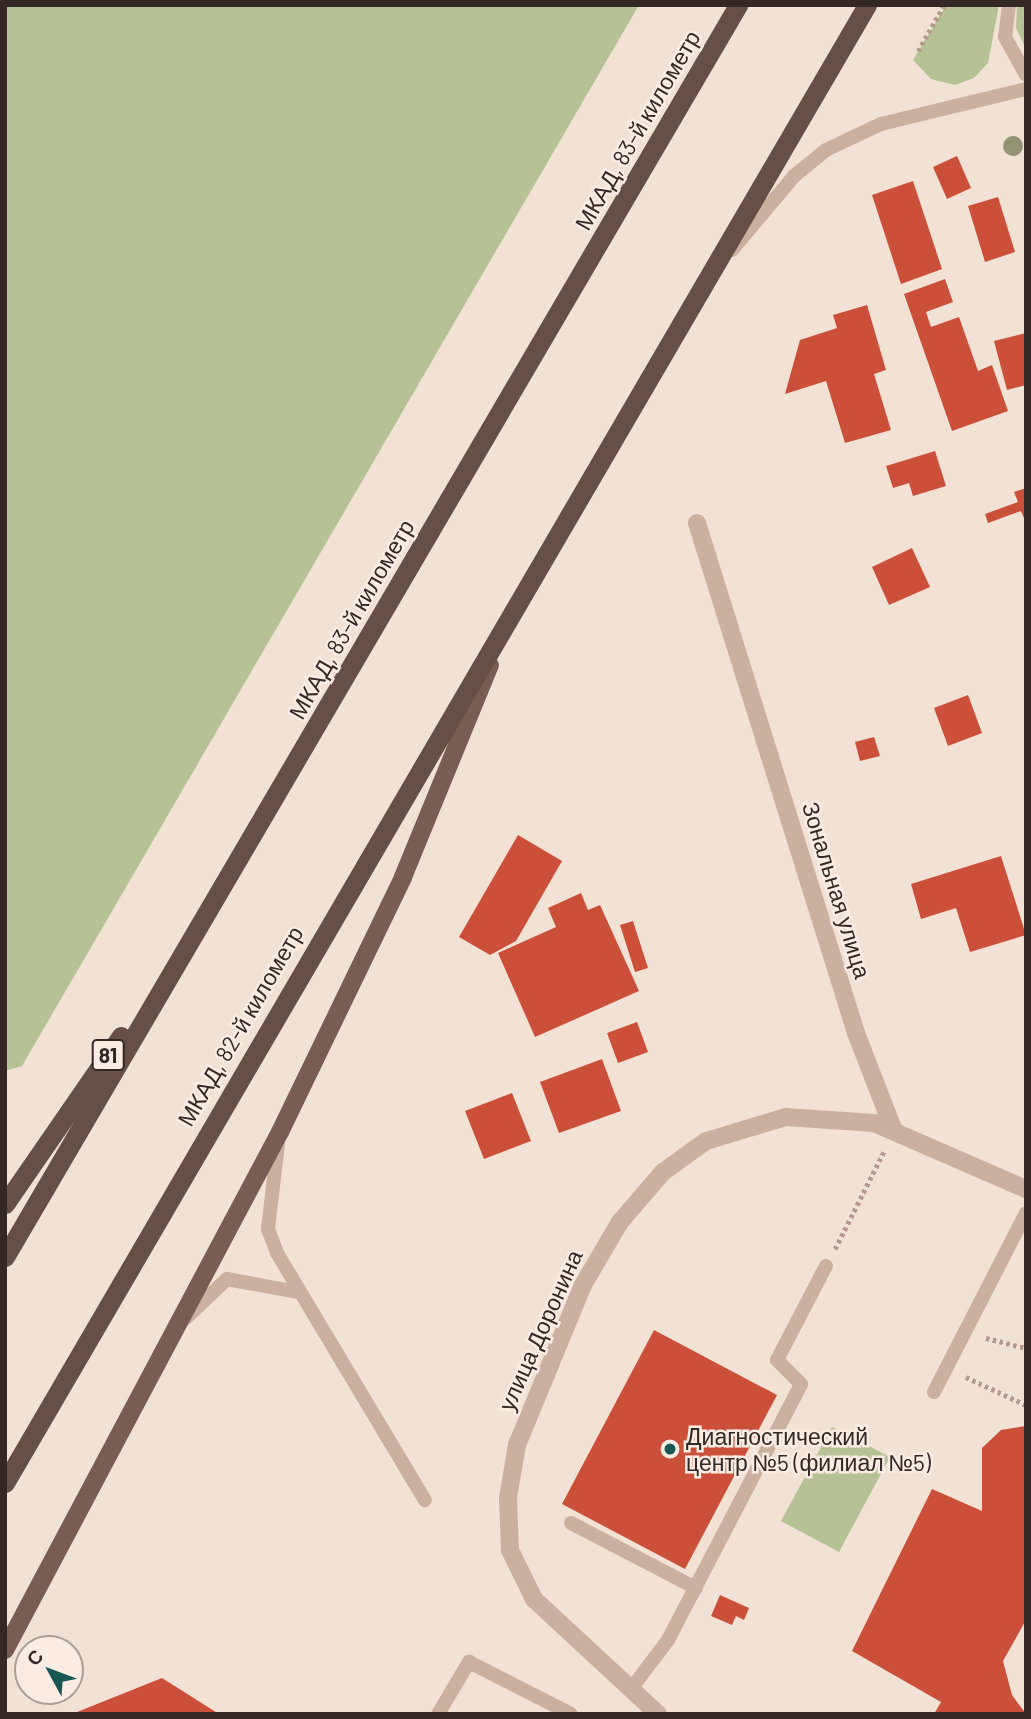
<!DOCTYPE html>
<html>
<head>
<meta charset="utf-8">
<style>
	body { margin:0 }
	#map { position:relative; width:1031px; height:1719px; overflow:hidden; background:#f2e2d6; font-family:Barlow,sans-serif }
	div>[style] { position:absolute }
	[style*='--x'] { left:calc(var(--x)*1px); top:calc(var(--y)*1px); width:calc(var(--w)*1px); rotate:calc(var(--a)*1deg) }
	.green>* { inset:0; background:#b6c195 }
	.building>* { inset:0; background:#cc4f39 }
	.path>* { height:4.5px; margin-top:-2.25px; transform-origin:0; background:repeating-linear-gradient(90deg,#b59a8c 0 3.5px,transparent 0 7px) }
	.service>* { height:14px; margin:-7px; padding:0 7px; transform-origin:7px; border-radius:7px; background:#cab0a1 }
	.minor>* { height:18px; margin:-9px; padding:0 9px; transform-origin:9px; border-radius:9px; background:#cab0a1 }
	.primary>* { height:18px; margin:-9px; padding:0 9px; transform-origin:9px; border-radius:9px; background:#775d54 }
	.trunk>* { height:19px; margin:-9.5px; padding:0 9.5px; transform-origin:9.5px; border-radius:9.5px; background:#664f48 }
	.trees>* { width:20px; height:20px; margin:-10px; border-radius:50%; background:#949376 }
	.dots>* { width:19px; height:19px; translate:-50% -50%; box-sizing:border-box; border:4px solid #faece2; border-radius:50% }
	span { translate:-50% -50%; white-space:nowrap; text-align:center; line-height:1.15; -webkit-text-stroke:5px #faece2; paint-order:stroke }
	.shield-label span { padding:2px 5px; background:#faece2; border:2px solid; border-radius:5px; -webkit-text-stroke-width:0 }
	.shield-label { font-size:21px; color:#342824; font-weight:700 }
	.street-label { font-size:23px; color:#342824 }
	.poi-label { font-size:23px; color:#342824 }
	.left { translate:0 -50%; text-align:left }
	.frame { position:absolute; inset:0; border:7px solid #342824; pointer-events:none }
	.north { position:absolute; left:14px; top:1635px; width:70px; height:70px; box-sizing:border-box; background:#faece2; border:2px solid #ab9e96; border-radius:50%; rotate:311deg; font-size:19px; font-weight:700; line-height:28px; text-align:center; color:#342824 }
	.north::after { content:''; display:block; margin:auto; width:24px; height:32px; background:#195755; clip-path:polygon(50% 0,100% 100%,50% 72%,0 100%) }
</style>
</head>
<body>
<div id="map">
	<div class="green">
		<div style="clip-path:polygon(5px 5px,639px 5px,22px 1066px,5px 1071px)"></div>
		<div style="clip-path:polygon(946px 5px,999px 5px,988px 63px,974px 78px,955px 85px,931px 79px,913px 60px)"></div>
		<div style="clip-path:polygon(1017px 5px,1026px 5px,1026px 49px,1016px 28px)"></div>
		<div style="clip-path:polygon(832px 1427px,890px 1457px,839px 1552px,781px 1521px)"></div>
	</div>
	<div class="building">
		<div style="clip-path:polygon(957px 156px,971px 188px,947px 199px,933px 167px)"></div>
		<div style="clip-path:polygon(913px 181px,942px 269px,901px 284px,872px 195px)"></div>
		<div style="clip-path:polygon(998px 197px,1015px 252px,985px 262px,968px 206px)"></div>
		<div style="clip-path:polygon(945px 279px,953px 302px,926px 312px,931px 327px,959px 317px,978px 371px,992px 365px,1008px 411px,952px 431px,904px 294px)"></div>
		<div style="clip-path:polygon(867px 305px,886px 370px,874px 374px,891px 430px,845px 443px,826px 381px,785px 394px,800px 340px,837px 328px,833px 315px)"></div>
		<div style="clip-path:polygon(1026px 333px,1026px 385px,1007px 390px,994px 341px)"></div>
		<div style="clip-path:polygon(935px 451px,946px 486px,913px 496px,909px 483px,893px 488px,886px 466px)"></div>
		<div style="clip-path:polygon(1026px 488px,1026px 523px,1021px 511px,988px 523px,985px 514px,1018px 502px,1014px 492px)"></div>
		<div style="clip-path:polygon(912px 548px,930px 587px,889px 605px,872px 567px)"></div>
		<div style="clip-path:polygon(968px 695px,982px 733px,948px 746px,934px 708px)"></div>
		<div style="clip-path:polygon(874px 737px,880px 756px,860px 761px,855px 742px)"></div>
		<div style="clip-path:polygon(518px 835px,562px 861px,516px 941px,490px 955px,459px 937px)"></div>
		<div style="clip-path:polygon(1001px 856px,1026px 935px,970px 952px,956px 908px,921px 919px,911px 884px)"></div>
		<div style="clip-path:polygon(581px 893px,588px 910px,600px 905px,639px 991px,535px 1037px,498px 953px,556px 927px,548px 908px)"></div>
		<div style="clip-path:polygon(633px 921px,648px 968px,635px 972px,620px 925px)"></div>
		<div style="clip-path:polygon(637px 1022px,648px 1052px,618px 1063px,607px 1033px)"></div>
		<div style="clip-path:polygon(602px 1059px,621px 1111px,559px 1133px,540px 1082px)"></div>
		<div style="clip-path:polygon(512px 1093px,531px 1141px,484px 1159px,465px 1111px)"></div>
		<div style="clip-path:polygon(654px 1330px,777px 1395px,685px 1569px,562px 1504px)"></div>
		<div style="clip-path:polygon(1026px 1426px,1026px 1620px,1003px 1661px,1012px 1695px,1026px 1714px,934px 1714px,941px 1702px,852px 1651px,932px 1489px,982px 1511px,982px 1448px,1001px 1430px)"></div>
		<div style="clip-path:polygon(720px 1595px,749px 1608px,744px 1620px,736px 1616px,732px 1625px,711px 1616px)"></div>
		<div style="clip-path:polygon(162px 1678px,219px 1714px,72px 1714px)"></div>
	</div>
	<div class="path">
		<div style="--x:918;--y:51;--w:53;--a:-60.5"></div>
		<div style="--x:835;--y:1249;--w:110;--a:-63.4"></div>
		<div style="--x:986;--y:1338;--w:41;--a:14"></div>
		<div style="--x:966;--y:1377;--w:66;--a:25"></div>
	</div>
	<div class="service">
		<div style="--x:1009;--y:5;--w:32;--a:97"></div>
		<div style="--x:1005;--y:37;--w:43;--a:61.1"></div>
		<div style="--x:732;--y:250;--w:97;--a:-50"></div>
		<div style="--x:794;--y:176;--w:41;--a:-39.1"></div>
		<div style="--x:826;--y:150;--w:61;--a:-25.3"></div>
		<div style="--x:881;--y:124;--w:149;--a:-13.6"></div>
		<div style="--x:278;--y:1144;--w:86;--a:96.7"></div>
		<div style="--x:268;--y:1229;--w:26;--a:69"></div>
		<div style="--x:277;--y:1253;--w:288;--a:59.1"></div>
		<div style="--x:186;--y:1318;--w:57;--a:-43.6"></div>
		<div style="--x:227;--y:1279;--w:71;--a:10.5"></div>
		<div style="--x:934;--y:1392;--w:201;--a:-62.8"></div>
		<div style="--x:571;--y:1523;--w:141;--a:27.5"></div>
		<div style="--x:631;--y:1689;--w:61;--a:-52.9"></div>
		<div style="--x:668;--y:1640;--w:288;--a:-62.5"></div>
		<div style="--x:801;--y:1384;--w:34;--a:-135"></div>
		<div style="--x:777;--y:1360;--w:106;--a:-62.5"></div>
		<div style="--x:438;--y:1714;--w:61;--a:-59.2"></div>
		<div style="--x:469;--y:1662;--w:114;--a:27"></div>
	</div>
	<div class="minor">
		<div style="--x:697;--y:523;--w:534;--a:72.68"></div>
		<div style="--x:856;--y:1033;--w:105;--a:68.8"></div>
		<div style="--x:658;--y:1714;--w:169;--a:-137.2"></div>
		<div style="--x:534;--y:1599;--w:55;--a:-116.1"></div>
		<div style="--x:510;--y:1550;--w:52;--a:-92.2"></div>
		<div style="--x:508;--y:1498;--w:54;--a:-80.4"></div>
		<div style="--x:517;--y:1445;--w:173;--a:-67.6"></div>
		<div style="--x:583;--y:1285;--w:73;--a:-59.6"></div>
		<div style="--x:620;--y:1222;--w:66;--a:-49.3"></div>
		<div style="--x:663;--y:1172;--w:53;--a:-35.8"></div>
		<div style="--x:706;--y:1141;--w:84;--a:-16.7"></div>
		<div style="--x:786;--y:1117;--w:88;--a:3.9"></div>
		<div style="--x:874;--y:1123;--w:166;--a:23.5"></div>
	</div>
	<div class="primary">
		<div style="--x:5;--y:1650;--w:586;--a:-62.04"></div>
		<div style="--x:280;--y:1132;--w:283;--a:-64.2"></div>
		<div style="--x:403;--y:877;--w:229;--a:-67.7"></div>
	</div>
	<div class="trunk">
		<div style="--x:5;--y:1204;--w:204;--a:-55.4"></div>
		<div style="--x:5;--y:1257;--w:1451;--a:-59.65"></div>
		<div style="--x:5;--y:1483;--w:1711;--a:-59.75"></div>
	</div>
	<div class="trees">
		<div style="left:1013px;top:146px"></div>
	</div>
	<div class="dots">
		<div style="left:670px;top:1449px;background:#195755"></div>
	</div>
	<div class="shield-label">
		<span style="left:108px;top:1055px">81</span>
	</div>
	<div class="street-label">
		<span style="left:637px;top:130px;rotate:-60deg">МКАД, 83-й километр</span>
		<span style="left:351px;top:619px;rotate:-60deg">МКАД, 83-й километр</span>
		<span style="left:837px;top:890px;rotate:73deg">Зональная улица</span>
		<span style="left:240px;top:1026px;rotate:-60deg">МКАД, 82-й километр</span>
		<span style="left:540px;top:1330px;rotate:-66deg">улица Доронина</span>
	</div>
	<div class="poi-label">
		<span class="left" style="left:686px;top:1449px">Диагностический<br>центр №5 (филиал №5)</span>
	</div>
	<div class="frame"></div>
	<div class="north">С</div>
</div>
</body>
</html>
